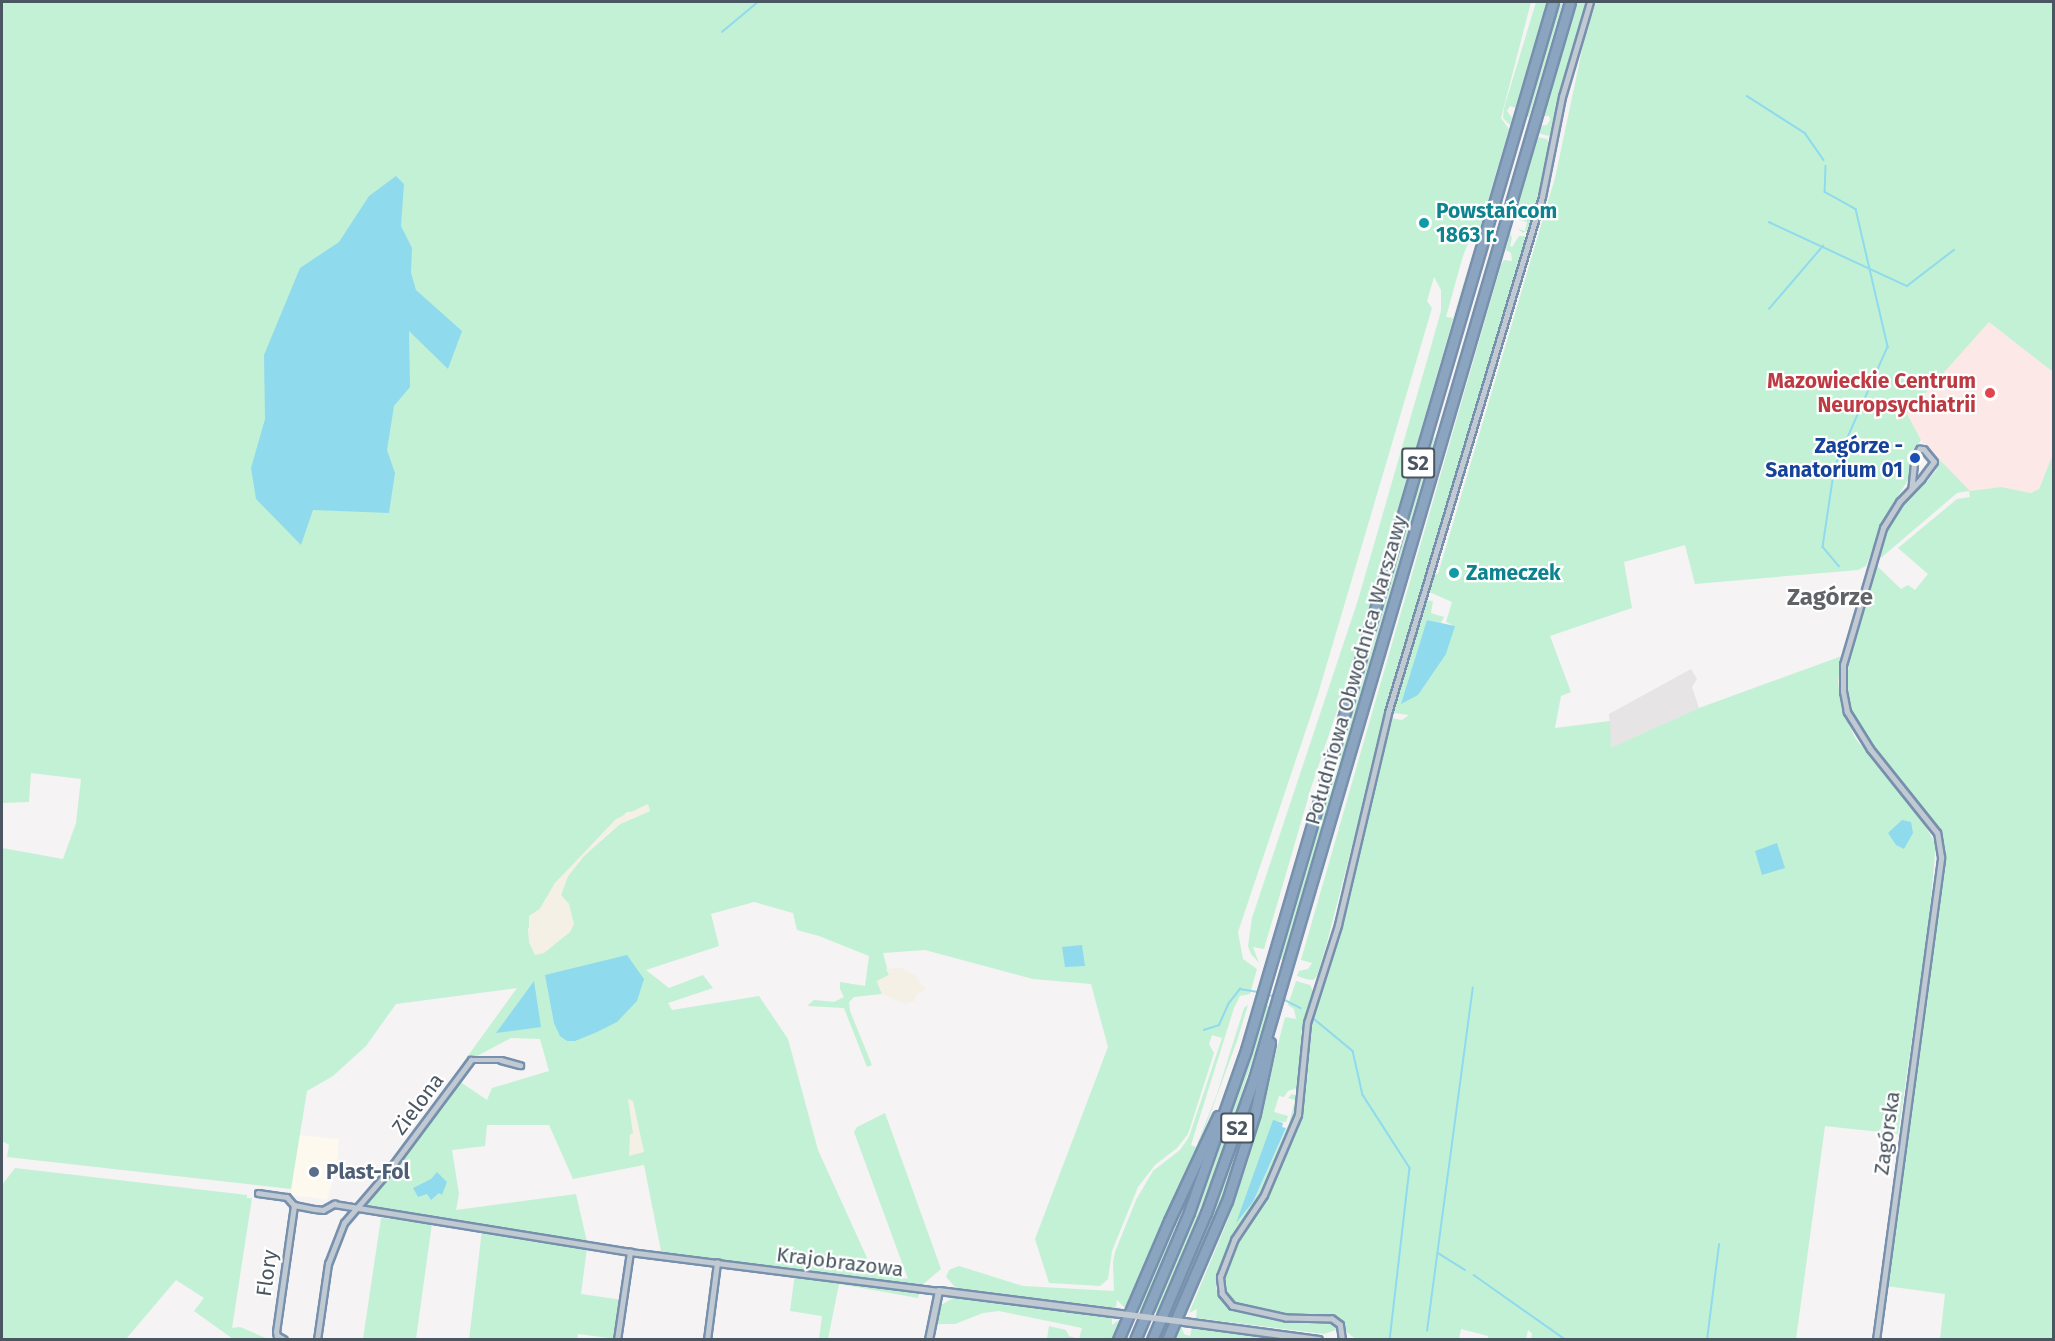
<!DOCTYPE html>
<html>
<head>
<meta charset="utf-8">
<style>
	body { margin:0 }
	#map { position:relative; width:2055px; height:1341px; overflow:hidden; background:#f5f3f3; font-family:"Fira Sans",sans-serif }
	div>[style] { position:absolute }
	[style*='--x'] { left:calc(var(--x)*1px); top:calc(var(--y)*1px); width:calc(var(--w)*1px); rotate:calc(var(--a)*1deg) }
	.commercial>* { inset:0; background:#fdf9ef }
	.education>* { inset:0; background:#e6e4e5 }
	.medical>* { inset:0; background:#fce8e6 }
	.green>* { inset:0; background:#c3f1d5 }
	.sand>* { inset:0; background:#f5f0e5 }
	.water>* { inset:0; background:#90daee }
	.stream>* { height:1.5px; margin:-0.75px; padding:0 0.75px; transform-origin:0.75px; border-radius:0.75px; background:#90daee }
	.roads { filter:drop-shadow(2px 0 #7690ad) drop-shadow(-2px 0 #7690ad) drop-shadow(0 2px #7690ad) drop-shadow(0 -2px #7690ad) }
	.minor>* { height:4.5px; margin:-2.25px; padding:0 2.25px; transform-origin:2.25px; border-radius:2.25px; background:#c1cad2 }
	.tertiary>* { height:6px; margin:-3px; padding:0 3px; transform-origin:3px; border-radius:3px; background:#c1cad2 }
	.motorway>* { height:9px; margin:-4.5px; padding:0 4.5px; transform-origin:4.5px; border-radius:4.5px; background:#8ba5c1 }
	.tertiary-bridge>* { height:6px; margin:-3px; padding:0 3px; transform-origin:3px; border-radius:3px; background:#c1cad2 }
	.dots>* { width:16px; height:16px; translate:-50% -50%; box-sizing:border-box; border:3px solid #fff; border-radius:50% }
	span { translate:-50% -50%; white-space:nowrap; text-align:center; line-height:1.15; -webkit-text-stroke:4.5px #fff; paint-order:stroke }
	.shield-label span { padding:2px 4px; background:#fff; border:2px solid; border-radius:4px; -webkit-text-stroke-width:0 }
	.shield-label { font-size:20px; color:#4a5661; font-weight:700 }
	.culture-label { font-size:21px; color:#0d838f; font-weight:700 }
	.left { translate:0 -50%; text-align:left }
	.health-label { font-size:21px; color:#be3a42; font-weight:700 }
	.right { translate:-100% -50%; text-align:right }
	.transit-label { font-size:21px; color:#164399; font-weight:700 }
	.street-label { font-size:21px; color:#4a5661 }
	.service-label { font-size:21px; color:#4e5e75; font-weight:700 }
	.quarter-label { font-size:24px; color:#5f6368; font-weight:700 }
	.frame { position:absolute; inset:0; border:3px solid #4a5661; pointer-events:none }
</style>
</head>
<body>
<div id="map">
	<div class="commercial">
		<div style="clip-path:polygon(298px 1135px,339px 1139px,337px 1165px,327px 1200px,291px 1195px)"></div>
	</div>
	<div class="education">
		<div style="clip-path:polygon(1691px 669px,1697px 679px,1692px 687px,1699px 708px,1611px 749px,1609px 714px)"></div>
	</div>
	<div class="medical">
		<div style="clip-path:polygon(1989px 322px,2053px 372px,2053px 454px,2039px 489px,2032px 493px,2001px 487px,1970px 491px,1921px 440px,1907px 414px)"></div>
	</div>
	<div class="green">
		<div style="clip-path:polygon(evenodd,2px 2px,1531px 2px,1501px 118px,1509px 129px,1476px 241px,1468px 243px,1462px 259px,1446px 317px,1453px 318px,1473px 250px,1359px 645px,1311px 788px,1264px 949px,1253px 947px,1259px 963px,1251px 954px,1248px 946px,1252px 918px,1358px 600px,1428px 357px,1441px 311px,1441px 290px,1434px 277px,1427px 301px,1432px 308px,1318px 694px,1238px 932px,1243px 959px,1257px 969px,1250px 994px,1240px 996px,1234px 1008px,1191px 1145px,1196px 1147px,1217px 1094px,1244px 1008px,1248px 1005px,1237px 1041px,1194px 1158px,1163px 1220px,1126px 1309px,1117px 1300px,1116px 1308px,956px 1288px,946px 1277px,949px 1270px,959px 1266px,1023px 1286px,1114px 1291px,1113px 1262px,1115px 1252px,1136px 1200px,1153px 1171px,1180px 1150px,1189px 1137px,1222px 1038px,1212px 1035px,1209px 1044px,1214px 1053px,1188px 1134px,1177px 1148px,1155px 1165px,1138px 1187px,1112px 1251px,1108px 1279px,1100px 1286px,1049px 1283px,1035px 1239px,1108px 1047px,1091px 984px,1033px 979px,925px 950px,883px 953px,889px 975px,877px 981px,882px 994px,854px 997px,849px 1002px,850px 1011px,872px 1065px,867px 1067px,844px 1008px,807px 1006px,814px 1000px,834px 1002px,844px 997px,840px 989px,840px 982px,865px 986px,869px 956px,819px 936px,797px 930px,793px 913px,754px 902px,711px 914px,719px 946px,646px 970px,669px 988px,703px 975px,713px 988px,668px 1003px,672px 1010px,759px 996px,788px 1039px,818px 1150px,873px 1271px,908px 1279px,854px 1132px,857px 1127px,885px 1113px,941px 1269px,921px 1286px,918px 1298px,839px 1284px,828px 1339px,819px 1339px,822px 1316px,790px 1311px,795px 1273px,662px 1256px,644px 1165px,573px 1179px,549px 1125px,487px 1125px,485px 1146px,452px 1150px,459px 1194px,456px 1210px,576px 1194px,587px 1242px,365px 1206px,459px 1081px,487px 1100px,492px 1088px,549px 1071px,540px 1039px,511px 1038px,462px 1064px,517px 988px,396px 1004px,366px 1046px,333px 1076px,307px 1091px,291px 1189px,7px 1157px,9px 1145px,2px 1141px,2px 848px,63px 859px,76px 823px,81px 779px,31px 773px,29px 802px,2px 803px,2px 2px,650px 811px,620px 824px,584px 856px,568px 876px,561px 895px,569px 904px,535px 954px,529px 942px,528px 929px,555px 883px,627px 812px,650px 811px)"></div>
		<div style="clip-path:polygon(1536px 2px,1547px 2px,1516px 108px,1510px 106px,1507px 111px,1512px 118px,1510px 125px,1503px 118px,1504px 108px)"></div>
		<div style="clip-path:polygon(1559px 2px,1563px 2px,1529px 117px,1526px 116px)"></div>
		<div style="clip-path:polygon(1576px 2px,1588px 2px,1552px 131px,1549px 136px,1538px 133px,1540px 126px,1547px 125px,1550px 120px,1549px 116px,1543px 116px)"></div>
		<div style="clip-path:polygon(1596px 2px,2053px 2px,2053px 372px,1989px 322px,1907px 414px,1921px 440px,1917px 446px,1910px 477px,1886px 515px,1866px 566px,1858px 570px,1695px 584px,1685px 545px,1624px 562px,1632px 608px,1550px 636px,1571px 692px,1561px 696px,1555px 728px,1610px 721px,1611px 748px,1699px 708px,1842px 656px,1838px 682px,1842px 708px,1855px 738px,1917px 813px,1936px 844px,1928px 930px,1898px 1134px,1825px 1126px,1796px 1339px,1531px 1340px,1532px 1333px,1528px 1330px,1526px 1339px,1488px 1340px,1488px 1336px,1461px 1329px,1459px 1339px,1356px 1339px,1345px 1331px,1340px 1321px,1332px 1316px,1292px 1317px,1238px 1306px,1227px 1298px,1222px 1280px,1234px 1246px,1259px 1211px,1271px 1189px,1301px 1113px,1306px 1034px,1343px 911px,1389px 721px,1391px 718px,1402px 720px,1409px 715px,1394px 713px,1392px 709px,1424px 600px,1433px 601px,1431px 613px,1444px 617px,1441px 623px,1426px 620px,1446px 654px,1454px 626px,1446px 622px,1452px 602px,1427px 591px,1433px 573px,1438px 574px,1555px 178px,1585px 36px)"></div>
		<div style="clip-path:polygon(1537px 137px,1547px 139px,1549px 145px,1531px 228px,1523px 233px,1518px 229px,1525px 231px,1527px 222px,1514px 218px)"></div>
		<div style="clip-path:polygon(1510px 233px,1512px 238px,1510px 246px,1512px 247px,1519px 236px,1525px 236px,1527px 241px,1405px 642px,1326px 946px,1317px 976px,1313px 980px,1306px 979px,1297px 976px,1299px 971px,1308px 969px,1312px 963px,1301px 960px,1501px 265px,1504px 260px,1512px 261px,1511px 253px,1506px 250px)"></div>
		<div style="clip-path:polygon(2053px 419px,2053px 1339px,1940px 1339px,1945px 1294px,1886px 1286px,1936px 933px,1944px 847px,1942px 834px,1927px 812px,1865px 738px,1850px 707px,1847px 677px,1852px 646px,1875px 568px,1877px 566px,1901px 589px,1908px 585px,1915px 590px,1928px 574px,1898px 548px,1957px 499px,1970px 497px,1969px 491px,1957px 493px,1875px 563px,1894px 513px,1911px 491px,1923px 479px,1927px 482px,1937px 469px,1934px 467px,1939px 459px,1970px 491px,2001px 487px,2031px 493px,2039px 489px,2053px 454px)"></div>
		<div style="clip-path:polygon(1432px 437px,1435px 438px,1283px 960px,1280px 959px)"></div>
		<div style="clip-path:polygon(1296px 981px,1310px 985px,1313px 991px,1301px 1033px,1300px 1084px,1297px 1088px,1288px 1091px,1284px 1097px,1279px 1096px,1274px 1112px,1288px 1116px,1286px 1122px,1274px 1121px,1238px 1220px,1253px 1202px,1289px 1123px,1295px 1100px,1288px 1098px,1292px 1094px,1298px 1096px,1298px 1101px,1293px 1122px,1259px 1199px,1223px 1257px,1216px 1288px,1221px 1300px,1236px 1311px,1285px 1321px,1326px 1321px,1339px 1329px,1324px 1334px,1196px 1318px,1197px 1309px,1189px 1313px,1227px 1222px,1248px 1161px,1285px 1017px,1296px 1019px,1294px 1009px,1288px 1005px)"></div>
		<div style="clip-path:polygon(1266px 1005px,1269px 1006px,1254px 1056px,1218px 1164px,1176px 1270px,1157px 1313px,1154px 1312px,1210px 1176px)"></div>
		<div style="clip-path:polygon(1254px 1096px,1247px 1127px,1217px 1215px,1173px 1315px,1170px 1314px,1216px 1204px)"></div>
		<div style="clip-path:polygon(15px 1168px,247px 1195px,247px 1198px,252px 1198px,232px 1328px,240px 1327px,268px 1339px,233px 1339px,194px 1311px,204px 1298px,176px 1280px,126px 1339px,2px 1339px,2px 1185px)"></div>
		<div style="clip-path:polygon(1194px 1180px,1142px 1311px,1138px 1310px,1159px 1259px)"></div>
		<div style="clip-path:polygon(381px 1218px,432px 1223px,416px 1339px,363px 1339px)"></div>
		<div style="clip-path:polygon(482px 1230px,587px 1248px,581px 1294px,623px 1300px,617px 1339px,578px 1334px,577px 1340px,469px 1340px)"></div>
		<div style="clip-path:polygon(956px 1296px,1112px 1317px,1112px 1325px,1122px 1318px,1113px 1340px,1047px 1339px,1049px 1326px,1066px 1330px,1069px 1336px,1079px 1339px,1082px 1328px,999px 1311px,983px 1313px,955px 1324px,935px 1324px,940px 1316px,938px 1307px)"></div>
		<div style="clip-path:polygon(1181px 1326px,1184px 1334px,1190px 1336px,1192px 1327px,1277px 1339px,1175px 1339px)"></div>
	</div>
	<div class="sand">
		<div style="clip-path:polygon(648px 804px,650px 811px,620px 824px,609px 832px,584px 856px,568px 876px,561px 895px,569px 904px,574px 924px,570px 932px,544px 953px,535px 955px,529px 942px,529px 916px,541px 908px,555px 883px,616px 819px)"></div>
		<div style="clip-path:polygon(901px 968px,915px 975px,926px 990px,918px 993px,914px 1001px,905px 1004px,882px 994px,877px 981px,889px 975px,886px 969px)"></div>
		<div style="clip-path:polygon(628px 1099px,633px 1101px,644px 1152px,629px 1156px,630px 1134px,633px 1134px)"></div>
	</div>
	<div class="water">
		<div style="clip-path:polygon(396px 176px,404px 184px,401px 226px,412px 248px,411px 273px,416px 290px,462px 331px,448px 369px,409px 331px,410px 387px,394px 406px,387px 450px,395px 473px,389px 513px,313px 510px,301px 545px,256px 499px,251px 468px,265px 419px,264px 355px,300px 268px,339px 242px,369px 196px)"></div>
		<div style="clip-path:polygon(1427px 620px,1455px 626px,1446px 654px,1418px 695px,1401px 704px)"></div>
		<div style="clip-path:polygon(1902px 820px,1911px 822px,1913px 833px,1904px 849px,1896px 845px,1888px 833px)"></div>
		<div style="clip-path:polygon(1777px 843px,1785px 868px,1762px 875px,1755px 851px)"></div>
		<div style="clip-path:polygon(1082px 945px,1085px 966px,1065px 967px,1062px 947px)"></div>
		<div style="clip-path:polygon(627px 955px,644px 979px,637px 1001px,617px 1022px,597px 1032px,575px 1041px,567px 1041px,560px 1036px,554px 1023px,545px 975px)"></div>
		<div style="clip-path:polygon(534px 981px,541px 1027px,496px 1033px)"></div>
		<div style="clip-path:polygon(1273px 1120px,1283px 1123px,1282px 1127px,1286px 1128px,1253px 1202px,1236px 1223px)"></div>
		<div style="clip-path:polygon(437px 1172px,447px 1182px,442px 1195px,439px 1193px,431px 1200px,427px 1194px,418px 1197px,413px 1188px,431px 1179px)"></div>
	</div>
	<div class="stream">
		<div style="--x:722;--y:32;--w:47;--a:-39.8"></div>
		<div style="--x:1747;--y:96;--w:69;--a:32.5"></div>
		<div style="--x:1805;--y:133;--w:33;--a:55"></div>
		<div style="--x:1826;--y:166;--w:26;--a:92"></div>
		<div style="--x:1825;--y:192;--w:35;--a:29"></div>
		<div style="--x:1856;--y:209;--w:142;--a:76.9"></div>
		<div style="--x:1888;--y:347;--w:131;--a:113.8"></div>
		<div style="--x:1835;--y:467;--w:81;--a:98.5"></div>
		<div style="--x:1823;--y:547;--w:25;--a:50"></div>
		<div style="--x:1769;--y:222;--w:152;--a:24.9"></div>
		<div style="--x:1907;--y:286;--w:59;--a:-37.5"></div>
		<div style="--x:1769;--y:309;--w:83;--a:-49.4"></div>
		<div style="--x:1266;--y:994;--w:10;--a:17"></div>
		<div style="--x:1283;--y:999;--w:20;--a:27"></div>
		<div style="--x:1312;--y:1017;--w:53;--a:39.7"></div>
		<div style="--x:1353;--y:1051;--w:45;--a:77.2"></div>
		<div style="--x:1363;--y:1095;--w:87;--a:57.2"></div>
		<div style="--x:1410;--y:1168;--w:173;--a:96.6"></div>
		<div style="--x:1204;--y:1030;--w:16;--a:-18"></div>
		<div style="--x:1219;--y:1025;--w:24;--a:-66"></div>
		<div style="--x:1229;--y:1003;--w:18;--a:-52"></div>
		<div style="--x:1240;--y:989;--w:18;--a:9"></div>
		<div style="--x:1438;--y:1253;--w:32;--a:32"></div>
		<div style="--x:1474;--y:1275;--w:113;--a:35.2"></div>
		<div style="--x:1427;--y:1331;--w:346;--a:-82.4"></div>
		<div style="--x:1707;--y:1340;--w:96;--a:-82.8"></div>
	</div>
	<div class="roads">
		<div class="minor">
			<div style="--x:258;--y:1193;--w:29;--a:8"></div>
			<div style="--x:287;--y:1197;--w:11;--a:49"></div>
			<div style="--x:294;--y:1205;--w:21;--a:11"></div>
			<div style="--x:315;--y:1209;--w:8;--a:7"></div>
			<div style="--x:323;--y:1210;--w:13;--a:-29"></div>
			<div style="--x:334;--y:1204;--w:300;--a:9.2"></div>
			<div style="--x:630;--y:1252;--w:311;--a:7.2"></div>
			<div style="--x:284;--y:1340;--w:8;--a:-150"></div>
			<div style="--x:277;--y:1336;--w:4;--a:-104"></div>
			<div style="--x:276;--y:1332;--w:128;--a:-81.9"></div>
			<div style="--x:317;--y:1340;--w:77;--a:-81.8"></div>
			<div style="--x:328;--y:1264;--w:44;--a:-68.7"></div>
			<div style="--x:344;--y:1223;--w:65;--a:-49.4"></div>
			<div style="--x:386;--y:1174;--w:142;--a:-53.3"></div>
			<div style="--x:471;--y:1060;--w:30;--a:0"></div>
			<div style="--x:501;--y:1060;--w:20;--a:15"></div>
			<div style="--x:617;--y:1340;--w:89;--a:-81.6"></div>
			<div style="--x:707;--y:1340;--w:78;--a:-82.6"></div>
			<div style="--x:1342;--y:1340;--w:15;--a:-98"></div>
			<div style="--x:1340;--y:1325;--w:10;--a:-143"></div>
			<div style="--x:1332;--y:1319;--w:46;--a:-178.8"></div>
			<div style="--x:1286;--y:1318;--w:55;--a:-167.5"></div>
			<div style="--x:1232;--y:1306;--w:16;--a:-130"></div>
			<div style="--x:1222;--y:1294;--w:17;--a:-97"></div>
			<div style="--x:1220;--y:1277;--w:40;--a:-69"></div>
			<div style="--x:1234;--y:1240;--w:54;--a:-56.3"></div>
			<div style="--x:1264;--y:1195;--w:87;--a:-67"></div>
			<div style="--x:1298;--y:1115;--w:92;--a:-84.4"></div>
			<div style="--x:1307;--y:1023;--w:103;--a:-72.4"></div>
			<div style="--x:1338;--y:925;--w:218;--a:-76.7"></div>
			<div style="--x:1388;--y:713;--w:538;--a:-73.38"></div>
			<div style="--x:1542;--y:197;--w:102;--a:-78.7"></div>
			<div style="--x:1562;--y:97;--w:99;--a:-73.6"></div>
			<div style="--x:1876;--y:1340;--w:487;--a:-82.3"></div>
			<div style="--x:1941;--y:857;--w:24;--a:-99"></div>
			<div style="--x:1937;--y:833;--w:107;--a:-128.6"></div>
			<div style="--x:1870;--y:749;--w:44;--a:-121.9"></div>
			<div style="--x:1847;--y:712;--w:20;--a:-101"></div>
			<div style="--x:1843;--y:692;--w:27;--a:-90"></div>
			<div style="--x:1843;--y:665;--w:143;--a:-73.7"></div>
			<div style="--x:1883;--y:528;--w:31;--a:-58"></div>
			<div style="--x:1899;--y:502;--w:32;--a:-46"></div>
			<div style="--x:1921;--y:479;--w:21;--a:-53"></div>
			<div style="--x:1934;--y:462;--w:16;--a:-130"></div>
			<div style="--x:1924;--y:450;--w:4;--a:-166"></div>
			<div style="--x:1920;--y:449;--w:11;--a:117"></div>
			<div style="--x:1915;--y:459;--w:29;--a:96"></div>
		</div>
		<div class="tertiary">
			<div style="--x:1184;--y:1322;--w:136;--a:7.6"></div>
			<div style="--x:929;--y:1340;--w:50;--a:-78.5"></div>
			<div style="--x:939;--y:1291;--w:183;--a:7.2"></div>
		</div>
		<div class="motorway">
			<div style="--x:1118;--y:1340;--w:129;--a:-66.8"></div>
			<div style="--x:1169;--y:1221;--w:116;--a:-65"></div>
			<div style="--x:1135;--y:1340;--w:139;--a:-67.1"></div>
			<div style="--x:1189;--y:1212;--w:172;--a:-70.6"></div>
			<div style="--x:1246;--y:1050;--w:1092;--a:-73.67"></div>
			<div style="--x:1152;--y:1340;--w:138;--a:-67"></div>
			<div style="--x:1206;--y:1213;--w:142;--a:-70.3"></div>
			<div style="--x:1254;--y:1079;--w:1122;--a:-73.65"></div>
			<div style="--x:1167;--y:1340;--w:151;--a:-66.7"></div>
			<div style="--x:1227;--y:1201;--w:92;--a:-72.3"></div>
			<div style="--x:1255;--y:1113;--w:72;--a:-77.9"></div>
		</div>
	</div>
	<div class="tertiary-bridge">
		<div style="--x:1121;--y:1314;--w:64;--a:7.2"></div>
	</div>
	<div class="dots">
		<div style="left:1424px;top:223px;background:#0f9aa8"></div>
		<div style="left:1990px;top:393px;background:#e0444e"></div>
		<div style="left:1915px;top:458px;background:#1a4fb4"></div>
		<div style="left:1454px;top:573px;background:#0f9aa8"></div>
		<div style="left:314px;top:1172px;background:#5c6f8a"></div>
	</div>
	<div class="shield-label">
		<span style="left:1418px;top:463px">S2</span>
		<span style="left:1237px;top:1128px">S2</span>
	</div>
	<div class="culture-label">
		<span class="left" style="left:1436px;top:223px">Powstańcom<br>1863 r.</span>
		<span class="left" style="left:1466px;top:573px">Zameczek</span>
	</div>
	<div class="health-label">
		<span class="right" style="left:1976px;top:393px">Mazowieckie Centrum<br>Neuropsychiatrii</span>
	</div>
	<div class="transit-label">
		<span class="right" style="left:1903px;top:458px">Zagórze -<br>Sanatorium 01</span>
	</div>
	<div class="street-label">
		<span style="left:1356px;top:670px;rotate:-74deg">Południowa Obwodnica Warszawy</span>
		<span style="left:418px;top:1104px;rotate:-53deg">Zielona</span>
		<span style="left:1887px;top:1133px;rotate:-82deg">Zagórska</span>
		<span style="left:840px;top:1262px;rotate:7deg">Krajobrazowa</span>
		<span style="left:267px;top:1273px;rotate:-82deg">Flory</span>
	</div>
	<div class="service-label">
		<span class="left" style="left:326px;top:1172px">Plast-Fol</span>
	</div>
	<div class="quarter-label">
		<span style="left:1830px;top:598px">Zagórze</span>
	</div>
	<div class="frame"></div>
</div>
</body>
</html>
